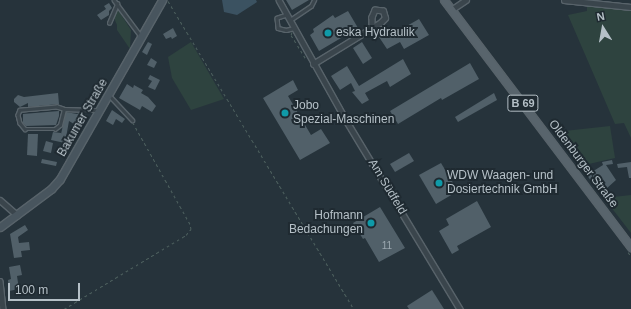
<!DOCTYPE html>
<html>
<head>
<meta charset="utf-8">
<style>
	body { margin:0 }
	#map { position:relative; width:631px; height:309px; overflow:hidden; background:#26333b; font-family:Helvetica,sans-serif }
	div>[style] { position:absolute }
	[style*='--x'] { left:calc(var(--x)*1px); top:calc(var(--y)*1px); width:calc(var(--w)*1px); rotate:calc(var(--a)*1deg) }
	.green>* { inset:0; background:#2e433f }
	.water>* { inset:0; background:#3b5261 }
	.building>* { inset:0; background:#516069 }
	.path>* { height:1px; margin-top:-0.5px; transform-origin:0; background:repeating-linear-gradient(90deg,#4d605e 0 3px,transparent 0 6px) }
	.roads { filter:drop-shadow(1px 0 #58636a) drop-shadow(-1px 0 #58636a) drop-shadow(0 1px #58636a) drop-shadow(0 -1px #58636a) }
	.lane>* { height:2.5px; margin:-1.25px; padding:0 1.25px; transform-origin:1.25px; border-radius:1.25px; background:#3a454c }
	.street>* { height:4.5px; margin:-2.25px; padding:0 2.25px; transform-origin:2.25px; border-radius:2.25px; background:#3a454c }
	.secondary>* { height:7px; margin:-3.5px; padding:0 3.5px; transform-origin:3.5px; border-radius:3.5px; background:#48555e }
	.primary>* { height:7px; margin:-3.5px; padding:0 3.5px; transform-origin:3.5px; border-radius:3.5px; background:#58646c }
	.dots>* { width:11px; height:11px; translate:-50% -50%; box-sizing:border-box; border:2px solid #1f2a31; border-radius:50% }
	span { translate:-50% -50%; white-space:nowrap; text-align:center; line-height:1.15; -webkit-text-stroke:4px #1f2a31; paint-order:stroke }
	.number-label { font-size:10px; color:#9ca8b0 }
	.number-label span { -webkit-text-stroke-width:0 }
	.shield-label span { padding:1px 3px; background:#1f2a31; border:1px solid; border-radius:3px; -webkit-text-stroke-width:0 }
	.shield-label { font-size:11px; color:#b5c0c7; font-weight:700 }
	.poi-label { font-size:12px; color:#b5c0c7 }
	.left { translate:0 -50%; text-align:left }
	.right { translate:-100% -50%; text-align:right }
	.street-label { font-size:12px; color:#b5c0c7 }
	.north { position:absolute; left:583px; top:8px; width:40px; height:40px; -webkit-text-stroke:3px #1f2a31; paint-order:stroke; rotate:349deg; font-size:11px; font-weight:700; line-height:16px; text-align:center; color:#b5c0c7 }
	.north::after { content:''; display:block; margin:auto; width:14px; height:18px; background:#b5c0c7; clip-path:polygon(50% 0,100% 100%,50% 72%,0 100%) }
	.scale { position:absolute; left:8px; top:283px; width:72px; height:18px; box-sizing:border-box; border:2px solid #b5c0c7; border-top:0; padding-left:5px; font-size:12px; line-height:14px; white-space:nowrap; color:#b5c0c7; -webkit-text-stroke:3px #1f2a31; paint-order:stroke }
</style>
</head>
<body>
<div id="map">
	<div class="green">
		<div style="clip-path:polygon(587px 5px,631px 10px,631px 138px,624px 123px,615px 124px,568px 15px,587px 11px)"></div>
		<div style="clip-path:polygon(118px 10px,131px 30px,130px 49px,117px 30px,117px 25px,114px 18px)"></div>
		<div style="clip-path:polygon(191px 42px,224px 99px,191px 110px,172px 78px,168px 57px)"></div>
		<div style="clip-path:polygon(610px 126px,615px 158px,580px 166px,555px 132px)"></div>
		<div style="clip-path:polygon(631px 195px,631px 233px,604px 198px)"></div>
	</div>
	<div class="water">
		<div style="clip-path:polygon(222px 0,256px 0,257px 2px,237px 15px,224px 12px)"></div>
	</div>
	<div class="building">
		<div style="clip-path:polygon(286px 0,309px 0,292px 10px)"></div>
		<div style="clip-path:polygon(109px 3px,112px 8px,109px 11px,109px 15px,101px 20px,97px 15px,106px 9px,104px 6px)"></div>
		<div style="clip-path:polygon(348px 11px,358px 28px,319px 51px,310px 35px,314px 32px,313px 29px,333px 15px,335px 18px)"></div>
		<div style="clip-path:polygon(419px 19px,429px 35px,404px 49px,400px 42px,387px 49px,377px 34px,387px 28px,391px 35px)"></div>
		<div style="clip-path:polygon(173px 28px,177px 36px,172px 39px,171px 37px,166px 39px,163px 34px)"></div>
		<div style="clip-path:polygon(148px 42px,152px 44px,147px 55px,142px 52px)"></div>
		<div style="clip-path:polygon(362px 42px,372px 58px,363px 64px,353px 48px)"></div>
		<div style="clip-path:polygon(151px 58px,157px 62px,154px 68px,147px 65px)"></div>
		<div style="clip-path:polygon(403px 59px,411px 74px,390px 87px,387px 81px,365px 93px,369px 100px,362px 104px,352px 92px,355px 91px,351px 83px,340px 90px,331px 76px,347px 66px,359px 86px)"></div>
		<div style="clip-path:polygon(470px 63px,479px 79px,442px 100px,441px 98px,398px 124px,390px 111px)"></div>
		<div style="clip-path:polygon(150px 75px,160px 80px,155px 90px,148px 87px,152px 81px,148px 79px)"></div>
		<div style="clip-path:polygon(293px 80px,298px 90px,288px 96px,311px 135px,321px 129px,330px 143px,300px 160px,263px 98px)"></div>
		<div style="clip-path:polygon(127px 84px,133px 88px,134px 85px,143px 90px,141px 93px,148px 97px,156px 106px,152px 112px,142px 106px,140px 110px,119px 98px)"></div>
		<div style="clip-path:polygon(58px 93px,59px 104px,28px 107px,28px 103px,20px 107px,14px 102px,14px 99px,18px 95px,24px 97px)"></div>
		<div style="clip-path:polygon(494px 93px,497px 100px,458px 122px,455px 117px)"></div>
		<div style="clip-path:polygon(112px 110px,125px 119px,122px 123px,116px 119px,113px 125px,106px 121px)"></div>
		<div style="clip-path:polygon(59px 111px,59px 116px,56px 125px,26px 126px,23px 123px,23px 114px)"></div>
		<div style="clip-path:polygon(66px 112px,77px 114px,81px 112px,86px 115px,79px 127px,69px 121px,65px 143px,51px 140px,53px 132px,61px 133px,61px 134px)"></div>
		<div style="clip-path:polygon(28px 134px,38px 134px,37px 156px,27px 155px)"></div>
		<div style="clip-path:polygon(46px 141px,53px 143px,51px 153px,43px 151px)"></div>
		<div style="clip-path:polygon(409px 153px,414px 161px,395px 172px,390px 164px)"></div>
		<div style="clip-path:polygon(42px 159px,57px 162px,56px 166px,41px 163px)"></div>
		<div style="clip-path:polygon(612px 160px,613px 164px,606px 165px,616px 180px,606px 189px,597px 177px,591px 181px,587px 175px,603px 165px,602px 162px)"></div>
		<div style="clip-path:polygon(631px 162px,631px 178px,629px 178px,627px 167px,618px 168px,617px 164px)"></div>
		<div style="clip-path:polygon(441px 163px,458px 191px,436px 204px,419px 175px)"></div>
		<div style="clip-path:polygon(477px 201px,491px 227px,457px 246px,459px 250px,452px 254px,439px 231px,449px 225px,446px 219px)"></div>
		<div style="clip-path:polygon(380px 207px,405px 248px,379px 262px,365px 238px,363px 239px,353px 223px)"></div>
		<div style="clip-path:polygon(25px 225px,28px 230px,18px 237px,19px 243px,29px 242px,30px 250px,21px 251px,22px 257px,14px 258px,10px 234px)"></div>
		<div style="clip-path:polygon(20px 265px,22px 275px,17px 276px,19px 289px,9px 291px,8px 280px,11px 279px,9px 267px)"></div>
		<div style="clip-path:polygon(432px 290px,444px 309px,409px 309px,407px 306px)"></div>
	</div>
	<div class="path">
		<div style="--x:168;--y:1;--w:360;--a:58.9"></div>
		<div style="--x:292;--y:32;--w:3;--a:108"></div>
		<div style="--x:291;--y:35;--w:28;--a:58"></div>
		<div style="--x:628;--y:252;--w:5;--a:53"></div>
		<div style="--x:64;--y:309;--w:143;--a:-31.2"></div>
		<div style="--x:186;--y:235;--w:8;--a:-50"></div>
		<div style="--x:191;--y:229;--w:5;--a:-101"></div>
		<div style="--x:190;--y:224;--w:116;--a:-119.4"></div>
	</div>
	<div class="roads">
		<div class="lane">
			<div style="--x:114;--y:0;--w:44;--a:53.4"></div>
			<div style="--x:287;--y:15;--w:10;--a:163"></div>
			<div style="--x:277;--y:18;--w:10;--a:84"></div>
			<div style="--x:278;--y:28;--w:8;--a:14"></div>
			<div style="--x:286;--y:30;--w:8;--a:-14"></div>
			<div style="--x:290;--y:20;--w:25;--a:-34"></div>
			<div style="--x:311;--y:6;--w:7;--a:-63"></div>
			<div style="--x:109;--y:23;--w:21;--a:-67"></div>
			<div style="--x:110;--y:96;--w:33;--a:47"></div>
			<div style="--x:63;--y:109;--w:6;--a:-162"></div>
			<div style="--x:57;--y:107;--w:37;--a:175"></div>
			<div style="--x:20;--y:110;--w:5;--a:112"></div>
			<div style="--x:18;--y:115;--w:8;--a:76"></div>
			<div style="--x:20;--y:123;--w:8;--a:50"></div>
			<div style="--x:25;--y:129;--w:30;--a:0"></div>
			<div style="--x:55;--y:129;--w:6;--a:-39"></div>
			<div style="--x:60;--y:125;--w:16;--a:-76"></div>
			<div style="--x:64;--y:109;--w:34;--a:2"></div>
		</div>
		<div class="street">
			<div style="--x:279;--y:0;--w:137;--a:60.8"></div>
			<div style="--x:346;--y:120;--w:221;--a:58.9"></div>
			<div style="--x:564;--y:0;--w:67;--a:6"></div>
			<div style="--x:451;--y:10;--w:18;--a:-34"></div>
			<div style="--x:313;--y:64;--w:79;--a:-31.5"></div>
			<div style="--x:380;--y:23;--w:7;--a:-45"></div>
			<div style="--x:385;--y:18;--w:7;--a:-106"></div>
			<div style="--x:383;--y:11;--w:8;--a:-173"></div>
			<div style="--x:375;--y:10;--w:8;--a:113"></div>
			<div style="--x:372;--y:17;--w:10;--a:90"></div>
			<div style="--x:0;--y:200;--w:23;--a:41"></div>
			<div style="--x:0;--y:281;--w:28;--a:84"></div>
		</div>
		<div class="secondary">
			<div style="--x:0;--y:227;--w:64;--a:-36.7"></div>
			<div style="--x:51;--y:189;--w:13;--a:-48"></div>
			<div style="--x:60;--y:179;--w:206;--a:-60.3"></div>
		</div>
		<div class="primary">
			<div style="--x:444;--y:0;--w:310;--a:52.9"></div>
		</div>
	</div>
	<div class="dots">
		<div style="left:328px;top:33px;background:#0f9aa8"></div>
		<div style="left:285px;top:113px;background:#0f9aa8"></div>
		<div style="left:439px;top:183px;background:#0f9aa8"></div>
		<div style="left:371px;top:223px;background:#0f9aa8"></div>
	</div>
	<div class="number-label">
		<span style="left:387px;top:246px">11</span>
	</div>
	<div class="shield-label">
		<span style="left:523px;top:103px">B 69</span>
	</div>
	<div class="poi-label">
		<span class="left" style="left:336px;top:33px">eska Hydraulik</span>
		<span class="left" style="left:293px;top:113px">Jobo<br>Spezial-Maschinen</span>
		<span class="left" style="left:447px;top:183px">WDW Waagen- und<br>Dosiertechnik GmbH</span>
		<span class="right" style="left:363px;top:223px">Hofmann<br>Bedachungen</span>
	</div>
	<div class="street-label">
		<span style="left:83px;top:118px;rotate:-60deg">Bakumer Straße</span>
		<span style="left:583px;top:164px;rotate:53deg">Oldenburger Straße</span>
		<span style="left:387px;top:187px;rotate:59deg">Am Südfeld</span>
	</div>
	<div class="north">N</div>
	<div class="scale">100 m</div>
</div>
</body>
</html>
